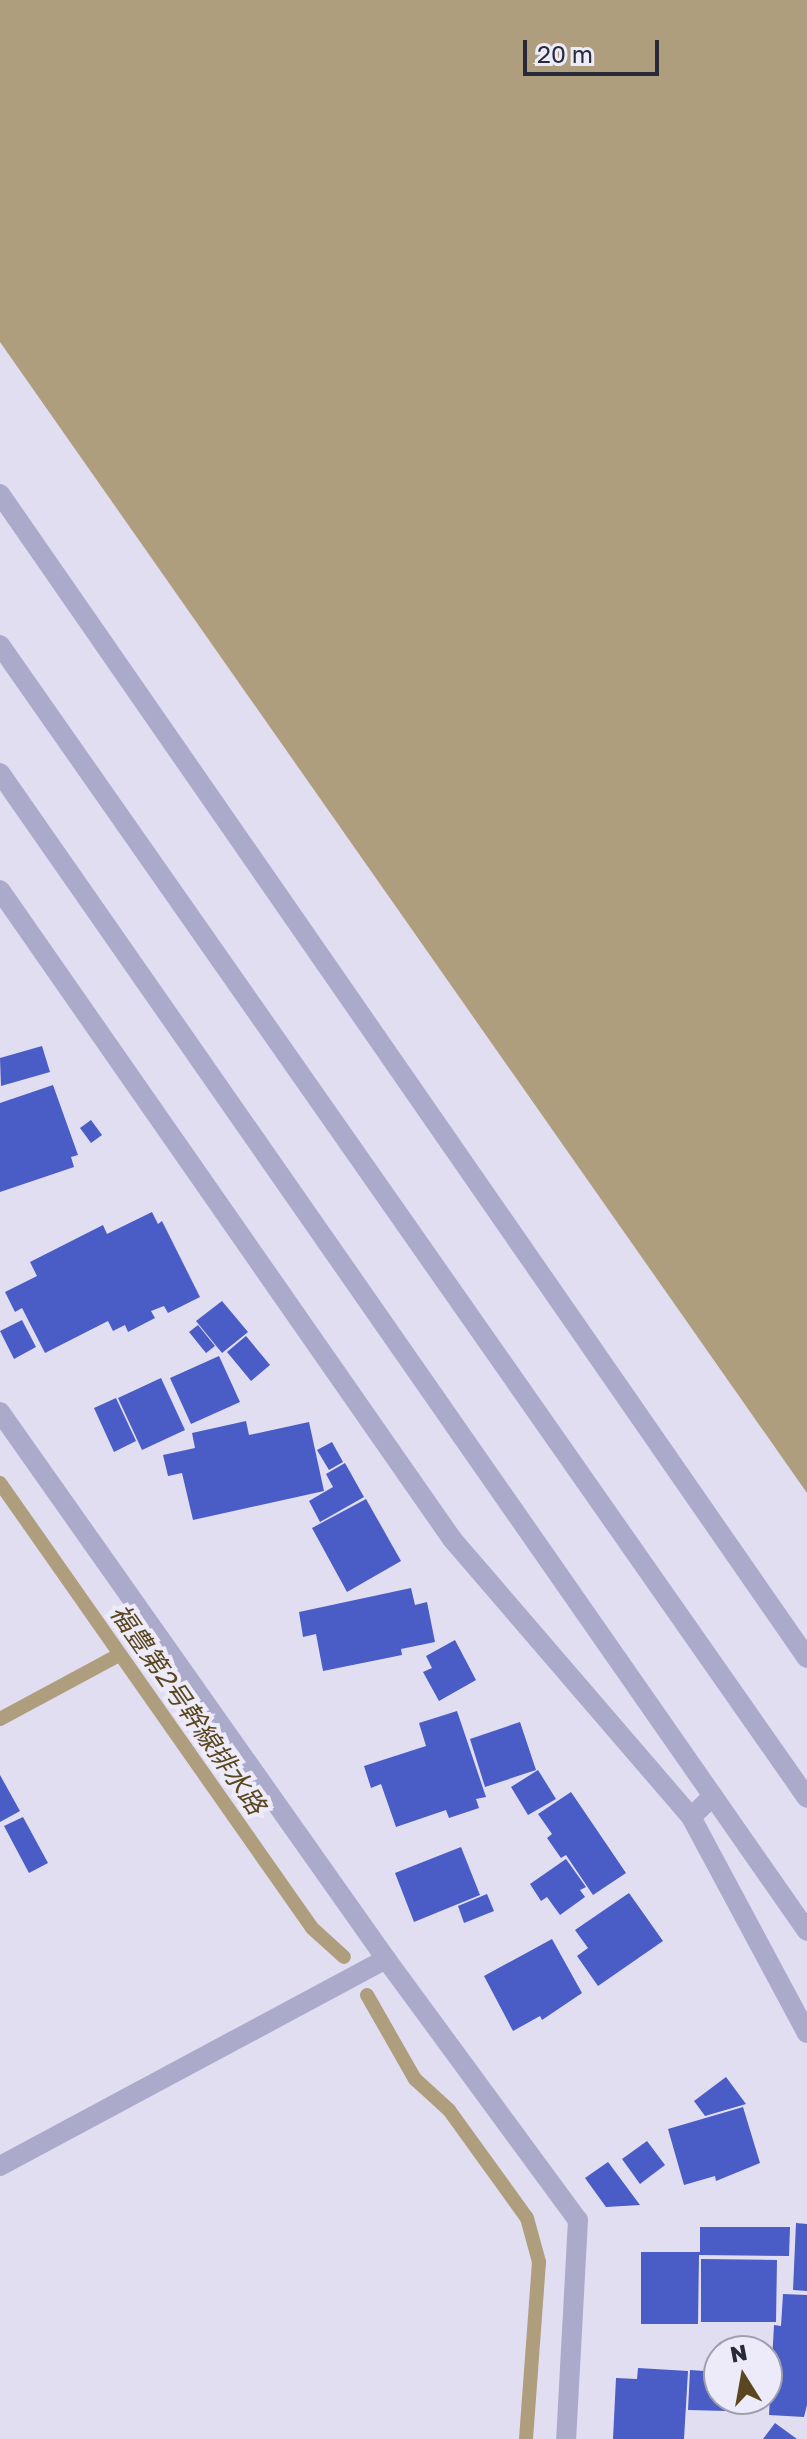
<!DOCTYPE html>
<html>
<head>
<meta charset="utf-8">
<style>
	body { margin:0 }
	#map { position:relative; width:807px; height:2439px; overflow:hidden; background:#e1def2; font-family:"Golos Text","Noto Sans JP",sans-serif }
	div>[style] { position:absolute }
	[style*='--x'] { left:calc(var(--x)*1px); top:calc(var(--y)*1px); width:calc(var(--w)*1px); rotate:calc(var(--a)*1deg) }
	.water>* { inset:0; background:#af9e7d }
	.stream>* { height:14px; margin:-7px; padding:0 7px; transform-origin:7px; border-radius:7px; background:#af9e7d }
	.building>* { inset:0; background:#4a5cc5 }
	.minor>* { height:20px; margin:-10px; padding:0 10px; transform-origin:10px; border-radius:10px; background:#acaacb }
	span { translate:-50% -50%; white-space:nowrap; text-align:center; line-height:1.15; -webkit-text-stroke:8px #edebfa; paint-order:stroke }
	.water-label { font-size:26px; color:#5a471f; font-style:italic }
	.north { position:absolute; left:703px; top:2335px; width:80px; height:80px; box-sizing:border-box; background:#edebfa; border:2px solid #9f9eac; border-radius:50%; rotate:349deg; font-size:22px; font-weight:700; line-height:32px; text-align:center; color:#292a38 }
	.north::after { content:''; display:block; margin:auto; width:28px; height:36px; background:#5a471f; clip-path:polygon(50% 0,100% 100%,50% 72%,0 100%) }
	.scale { position:absolute; left:523px; top:40px; width:136px; height:36px; box-sizing:border-box; border:4px solid #292a38; border-top:0; padding-left:10px; font-size:24px; line-height:28px; white-space:nowrap; color:#292a38; -webkit-text-stroke:6px #edebfa; paint-order:stroke }
</style>
</head>
<body>
<div id="map">
	<div class="water">
		<div style="clip-path:polygon(0 0,807px 0,807px 1493px,0 342px)"></div>
	</div>
	<div class="stream">
		<div style="--x:0;--y:1483;--w:543;--a:54.96"></div>
		<div style="--x:312;--y:1928;--w:43;--a:42.2"></div>
		<div style="--x:0;--y:1719;--w:135;--a:-28.3"></div>
		<div style="--x:367;--y:1995;--w:97;--a:60.3"></div>
		<div style="--x:415;--y:2079;--w:46;--a:42.4"></div>
		<div style="--x:449;--y:2110;--w:133;--a:54.2"></div>
		<div style="--x:527;--y:2218;--w:46;--a:74.7"></div>
		<div style="--x:539;--y:2262;--w:177;--a:94.2"></div>
	</div>
	<div class="building">
		<div style="clip-path:polygon(42px 1046px,50px 1072px,1px 1086px,0 1058px)"></div>
		<div style="clip-path:polygon(53px 1085px,78px 1155px,71px 1157px,74px 1167px,0 1192px,0 1103px)"></div>
		<div style="clip-path:polygon(91px 1120px,102px 1135px,91px 1143px,80px 1128px)"></div>
		<div style="clip-path:polygon(152px 1212px,158px 1224px,162px 1221px,200px 1297px,168px 1313px,164px 1306px,151px 1311px,155px 1318px,128px 1332px,125px 1325px,113px 1331px,108px 1321px,45px 1353px,22px 1308px,15px 1312px,5px 1292px,37px 1276px,30px 1262px,103px 1225px,107px 1234px)"></div>
		<div style="clip-path:polygon(222px 1301px,248px 1332px,222px 1353px,196px 1321px)"></div>
		<div style="clip-path:polygon(22px 1320px,36px 1347px,14px 1359px,0 1331px)"></div>
		<div style="clip-path:polygon(198px 1325px,215px 1346px,206px 1353px,189px 1332px)"></div>
		<div style="clip-path:polygon(246px 1336px,270px 1365px,251px 1381px,227px 1352px)"></div>
		<div style="clip-path:polygon(219px 1356px,240px 1402px,191px 1424px,170px 1378px)"></div>
		<div style="clip-path:polygon(161px 1378px,185px 1430px,142px 1450px,118px 1398px)"></div>
		<div style="clip-path:polygon(116px 1398px,136px 1441px,114px 1452px,94px 1408px)"></div>
		<div style="clip-path:polygon(246px 1421px,249px 1435px,309px 1422px,324px 1491px,193px 1520px,182px 1473px,168px 1476px,163px 1455px,195px 1448px,192px 1433px)"></div>
		<div style="clip-path:polygon(332px 1442px,343px 1462px,329px 1470px,317px 1450px)"></div>
		<div style="clip-path:polygon(345px 1463px,364px 1497px,320px 1522px,309px 1501px,333px 1487px,326px 1474px)"></div>
		<div style="clip-path:polygon(366px 1499px,401px 1561px,347px 1592px,312px 1528px)"></div>
		<div style="clip-path:polygon(411px 1588px,415px 1605px,427px 1602px,435px 1642px,401px 1649px,402px 1655px,323px 1671px,316px 1634px,303px 1637px,299px 1612px)"></div>
		<div style="clip-path:polygon(455px 1640px,476px 1680px,439px 1701px,423px 1672px,432px 1668px,426px 1656px)"></div>
		<div style="clip-path:polygon(457px 1711px,486px 1797px,476px 1799px,479px 1808px,449px 1818px,446px 1810px,396px 1827px,381px 1784px,371px 1788px,364px 1766px,426px 1746px,419px 1723px)"></div>
		<div style="clip-path:polygon(520px 1722px,536px 1770px,485px 1787px,470px 1739px)"></div>
		<div style="clip-path:polygon(538px 1770px,556px 1799px,528px 1815px,511px 1787px)"></div>
		<div style="clip-path:polygon(0 1775px,20px 1811px,0 1822px)"></div>
		<div style="clip-path:polygon(571px 1792px,626px 1873px,593px 1895px,566px 1855px,561px 1858px,547px 1838px,552px 1834px,538px 1814px)"></div>
		<div style="clip-path:polygon(23px 1817px,48px 1863px,29px 1873px,4px 1826px)"></div>
		<div style="clip-path:polygon(461px 1847px,480px 1895px,414px 1922px,395px 1873px)"></div>
		<div style="clip-path:polygon(566px 1859px,586px 1887px,580px 1890px,585px 1897px,560px 1915px,547px 1897px,541px 1901px,530px 1884px)"></div>
		<div style="clip-path:polygon(629px 1893px,663px 1941px,598px 1986px,577px 1956px,588px 1948px,575px 1930px)"></div>
		<div style="clip-path:polygon(487px 1894px,494px 1911px,464px 1923px,458px 1906px)"></div>
		<div style="clip-path:polygon(552px 1939px,582px 1993px,542px 2020px,540px 2016px,513px 2031px,484px 1976px)"></div>
		<div style="clip-path:polygon(726px 2077px,746px 2104px,705px 2116px,694px 2101px)"></div>
		<div style="clip-path:polygon(743px 2107px,760px 2163px,716px 2181px,715px 2176px,684px 2185px,668px 2129px)"></div>
		<div style="clip-path:polygon(647px 2141px,665px 2165px,640px 2184px,622px 2159px)"></div>
		<div style="clip-path:polygon(608px 2162px,640px 2205px,606px 2207px,585px 2178px)"></div>
		<div style="clip-path:polygon(796px 2223px,807px 2224px,807px 2291px,793px 2290px)"></div>
		<div style="clip-path:polygon(700px 2227px,790px 2227px,789px 2256px,699px 2255px,698px 2324px,641px 2324px,641px 2252px,700px 2252px)"></div>
		<div style="clip-path:polygon(701px 2259px,777px 2260px,776px 2322px,701px 2322px)"></div>
		<div style="clip-path:polygon(783px 2294px,807px 2295px,807px 2405px,804px 2417px,769px 2415px,774px 2325px,781px 2326px)"></div>
		<div style="clip-path:polygon(638px 2368px,688px 2371px,684px 2439px,613px 2439px,616px 2378px,637px 2379px)"></div>
		<div style="clip-path:polygon(690px 2370px,719px 2372px,719px 2399px,727px 2399px,727px 2411px,688px 2410px)"></div>
		<div style="clip-path:polygon(775px 2423px,797px 2439px,763px 2439px)"></div>
	</div>
	<div class="minor">
		<div style="--x:0;--y:494;--w:1416;--a:55.27"></div>
		<div style="--x:0;--y:645;--w:1407;--a:55.01"></div>
		<div style="--x:0;--y:773;--w:1411;--a:55.13"></div>
		<div style="--x:0;--y:890;--w:791;--a:55.14"></div>
		<div style="--x:452;--y:1539;--w:367;--a:49.3"></div>
		<div style="--x:0;--y:1412;--w:669;--a:54.79"></div>
		<div style="--x:386;--y:1959;--w:324;--a:53.7"></div>
		<div style="--x:578;--y:2220;--w:219;--a:93.1"></div>
		<div style="--x:713;--y:1796;--w:30;--a:136"></div>
		<div style="--x:691;--y:1817;--w:245;--a:61.8"></div>
		<div style="--x:0;--y:2166;--w:438;--a:-28.2"></div>
	</div>
	<div class="water-label">
		<span style="left:188px;top:1709px;rotate:55deg">福豊第2号幹線排水路</span>
	</div>
	<div class="north">N</div>
	<div class="scale">20 m</div>
</div>
</body>
</html>
